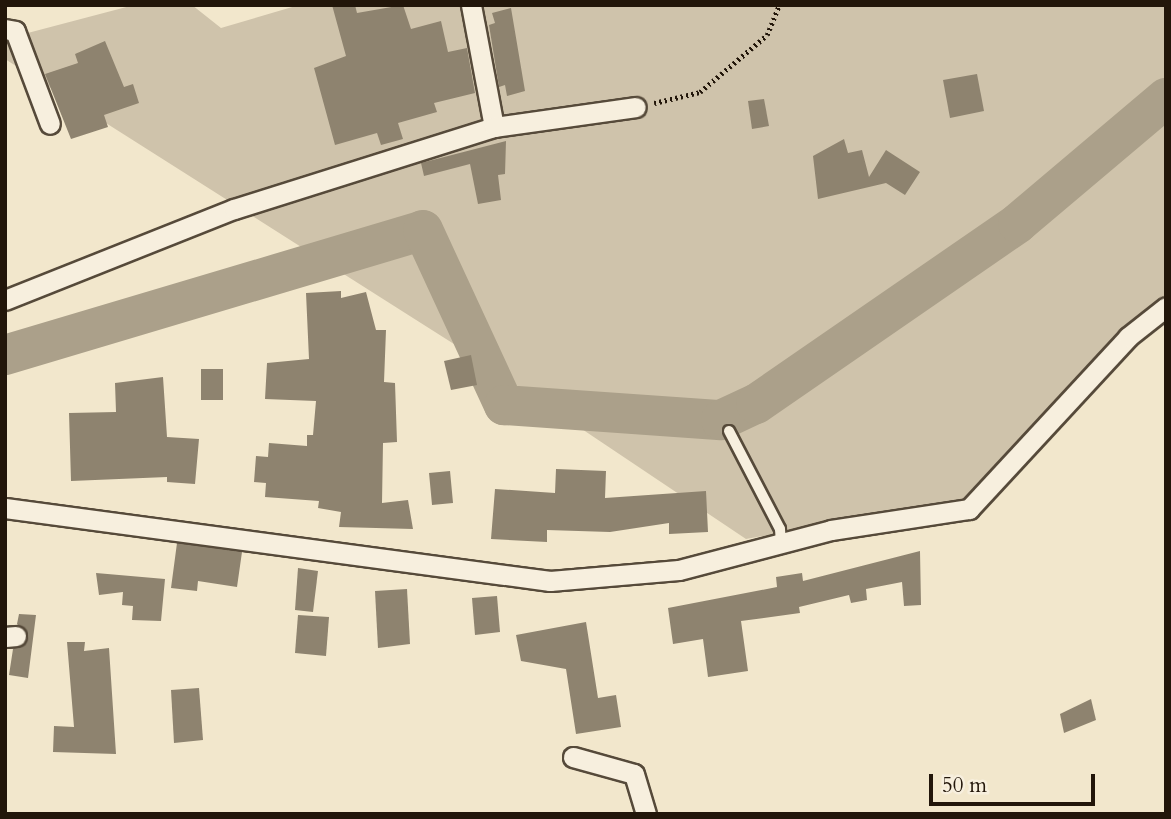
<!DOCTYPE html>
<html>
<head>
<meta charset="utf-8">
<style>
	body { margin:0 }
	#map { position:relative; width:1171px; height:819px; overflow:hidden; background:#f2e7cc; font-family:Cardo,serif }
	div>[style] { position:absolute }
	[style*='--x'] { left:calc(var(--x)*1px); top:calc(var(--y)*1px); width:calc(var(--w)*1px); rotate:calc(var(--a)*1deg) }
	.green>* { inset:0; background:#cfc3ab }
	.river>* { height:40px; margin:-20px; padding:0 20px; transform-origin:20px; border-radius:20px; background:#aba08a }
	.building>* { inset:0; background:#8e836f }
	.path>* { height:4.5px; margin-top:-2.25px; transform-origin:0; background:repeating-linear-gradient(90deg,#22160a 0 2px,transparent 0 5.5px) }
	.roads { filter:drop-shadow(2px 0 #564a3a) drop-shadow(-2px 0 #564a3a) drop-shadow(0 2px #564a3a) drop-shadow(0 -2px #564a3a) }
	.lane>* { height:10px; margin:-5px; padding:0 5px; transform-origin:5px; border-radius:5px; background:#f7efde }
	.street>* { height:19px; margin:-9.5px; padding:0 9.5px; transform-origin:9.5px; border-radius:9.5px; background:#f7efde }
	span { translate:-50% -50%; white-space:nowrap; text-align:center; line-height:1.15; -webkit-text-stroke:5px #f7efde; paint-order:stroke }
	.frame { position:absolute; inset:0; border:7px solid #22160a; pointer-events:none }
	.scale { position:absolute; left:929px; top:774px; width:166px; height:32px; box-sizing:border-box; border:4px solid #22160a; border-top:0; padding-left:9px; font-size:21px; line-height:24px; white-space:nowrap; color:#22160a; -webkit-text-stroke:5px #f7efde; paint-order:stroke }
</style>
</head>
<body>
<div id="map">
	<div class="green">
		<div style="clip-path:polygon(134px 5px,192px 5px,221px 28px,299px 5px,1166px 5px,1166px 298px,968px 500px,746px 539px,476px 358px,5px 59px,5px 39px)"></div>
	</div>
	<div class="river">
		<div style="--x:5;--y:355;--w:436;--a:-16.6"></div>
		<div style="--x:423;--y:230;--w:193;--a:65.2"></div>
		<div style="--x:504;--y:405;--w:218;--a:4"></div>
		<div style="--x:721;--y:420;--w:38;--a:-25"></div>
		<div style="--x:756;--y:404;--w:318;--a:-34.6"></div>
		<div style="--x:1018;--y:223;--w:194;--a:-40.2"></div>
	</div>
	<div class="building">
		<div style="clip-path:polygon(332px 5px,355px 5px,357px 13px,403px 5px,411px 29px,441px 21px,448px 52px,467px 48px,475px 93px,434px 103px,437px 112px,398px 123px,403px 139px,381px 145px,377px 133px,335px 145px,314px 68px,346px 56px)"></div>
		<div style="clip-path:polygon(511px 8px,525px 91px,507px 96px,505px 85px,499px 87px,489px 25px,495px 23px,492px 13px)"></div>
		<div style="clip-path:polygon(105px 41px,124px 87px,133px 84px,139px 103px,104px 115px,108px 127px,71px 139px,45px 74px,78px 63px,75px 54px)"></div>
		<div style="clip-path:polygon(977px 74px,984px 111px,950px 118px,943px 80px)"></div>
		<div style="clip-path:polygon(764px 99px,769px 126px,752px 129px,748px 101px)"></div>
		<div style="clip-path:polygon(844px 139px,848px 153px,862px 150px,869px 177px,886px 150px,920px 172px,905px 195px,886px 183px,818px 199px,813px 156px)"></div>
		<div style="clip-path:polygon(506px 141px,505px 174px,498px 175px,501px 200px,478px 204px,470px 164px,424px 176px,421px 163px)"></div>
		<div style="clip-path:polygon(341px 291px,341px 298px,366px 292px,376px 330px,386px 330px,384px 382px,395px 383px,397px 442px,383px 443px,382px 503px,408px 500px,413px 529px,339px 527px,341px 512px,318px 508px,319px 501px,265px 497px,266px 483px,254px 482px,256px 456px,268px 457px,269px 443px,307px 446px,307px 435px,313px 435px,316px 401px,265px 399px,267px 363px,309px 359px,306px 293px)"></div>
		<div style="clip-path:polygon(471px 355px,477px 385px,451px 390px,444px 361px)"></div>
		<div style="clip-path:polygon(201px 369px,223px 369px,223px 400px,201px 400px)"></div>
		<div style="clip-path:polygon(163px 377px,167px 437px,199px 439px,195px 484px,167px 482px,167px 477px,71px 481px,69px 413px,116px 412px,115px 383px)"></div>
		<div style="clip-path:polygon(556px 469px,606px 471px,605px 498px,706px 491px,708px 532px,669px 534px,669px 523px,610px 532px,547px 530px,547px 542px,491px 539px,495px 489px,555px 493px)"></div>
		<div style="clip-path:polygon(450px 471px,453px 503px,432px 505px,429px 473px)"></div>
		<div style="clip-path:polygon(177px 543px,242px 552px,237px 587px,198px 581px,197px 591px,171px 588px)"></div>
		<div style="clip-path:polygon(920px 551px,921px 605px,904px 606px,902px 582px,866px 589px,867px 600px,851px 603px,849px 595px,799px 607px,800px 613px,741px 621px,748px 671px,708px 677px,703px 639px,673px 644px,668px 608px,777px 587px,776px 577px,802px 573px,803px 581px)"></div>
		<div style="clip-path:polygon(298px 568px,318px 571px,313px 612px,295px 610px)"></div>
		<div style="clip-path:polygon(96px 573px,165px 579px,161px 621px,132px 620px,133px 606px,122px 605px,123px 592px,99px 595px)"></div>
		<div style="clip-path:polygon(407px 589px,410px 644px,378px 648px,375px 591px)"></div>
		<div style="clip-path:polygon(497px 596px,500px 632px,475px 635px,472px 598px)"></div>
		<div style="clip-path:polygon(19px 614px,36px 615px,28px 678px,9px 675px,13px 649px,28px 636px,17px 624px)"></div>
		<div style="clip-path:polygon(298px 615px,329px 617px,326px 656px,295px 653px)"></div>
		<div style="clip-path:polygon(586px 622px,598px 698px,616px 695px,621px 727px,576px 734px,566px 669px,521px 661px,516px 635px)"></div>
		<div style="clip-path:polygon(67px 642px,85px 642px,84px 651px,109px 648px,116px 754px,53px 752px,54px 726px,74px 727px)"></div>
		<div style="clip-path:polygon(199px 688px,203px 740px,174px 743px,171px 690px)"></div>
		<div style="clip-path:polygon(1091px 699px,1096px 720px,1064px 733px,1060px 714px)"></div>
	</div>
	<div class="path">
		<div style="--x:654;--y:103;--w:47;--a:-13.4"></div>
		<div style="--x:700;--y:92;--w:88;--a:-40.4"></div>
		<div style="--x:767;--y:35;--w:32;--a:-68"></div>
	</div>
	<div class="roads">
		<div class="lane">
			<div style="--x:729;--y:431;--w:110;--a:62.5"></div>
			<div style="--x:780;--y:529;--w:14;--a:86"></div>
		</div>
		<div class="street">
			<div style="--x:471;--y:5;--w:124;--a:79.3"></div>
			<div style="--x:5;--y:29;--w:10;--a:11"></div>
			<div style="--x:15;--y:31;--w:99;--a:69.4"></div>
			<div style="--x:5;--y:300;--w:246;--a:-21.7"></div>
			<div style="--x:234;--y:209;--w:273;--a:-17.5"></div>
			<div style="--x:494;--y:127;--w:143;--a:-8"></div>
			<div style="--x:5;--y:508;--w:550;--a:7.63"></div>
			<div style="--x:550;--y:581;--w:129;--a:-4.9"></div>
			<div style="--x:679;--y:570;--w:157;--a:-14.7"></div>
			<div style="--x:831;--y:530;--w:140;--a:-8.7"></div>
			<div style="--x:969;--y:509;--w:234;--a:-47.2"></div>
			<div style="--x:1128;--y:337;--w:48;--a:-38.3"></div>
			<div style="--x:5;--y:637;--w:11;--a:-5"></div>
			<div style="--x:573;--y:757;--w:63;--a:15.6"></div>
			<div style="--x:634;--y:774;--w:42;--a:73.3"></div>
		</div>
	</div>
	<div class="frame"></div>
	<div class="scale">50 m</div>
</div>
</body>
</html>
